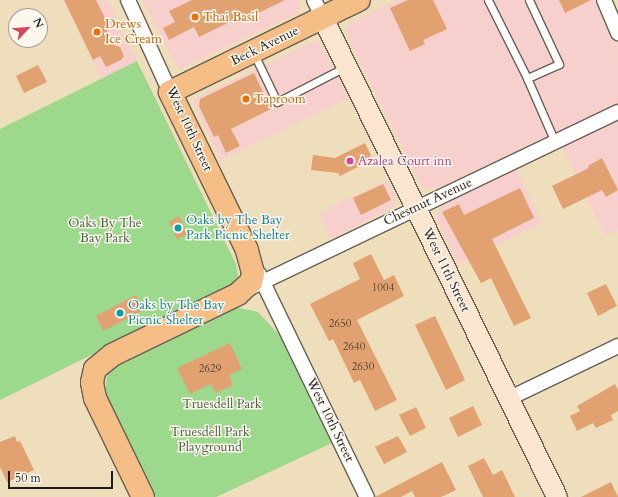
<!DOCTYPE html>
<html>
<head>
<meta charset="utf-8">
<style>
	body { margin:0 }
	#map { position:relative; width:618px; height:497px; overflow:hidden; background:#eedebc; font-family:Cardo,serif }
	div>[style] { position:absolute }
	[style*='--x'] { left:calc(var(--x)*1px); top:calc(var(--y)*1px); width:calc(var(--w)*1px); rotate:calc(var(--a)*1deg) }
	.built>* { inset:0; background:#f7d0cd }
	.green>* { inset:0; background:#9cd98d }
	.building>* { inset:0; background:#e1a171 }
	.roads { filter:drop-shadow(1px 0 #666054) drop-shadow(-1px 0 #666054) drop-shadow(0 1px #666054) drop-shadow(0 -1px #666054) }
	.lane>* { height:7px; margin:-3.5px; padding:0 3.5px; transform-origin:3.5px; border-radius:3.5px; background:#fff }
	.street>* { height:14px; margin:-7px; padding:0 7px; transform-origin:7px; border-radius:7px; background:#fff }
	.secondary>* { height:20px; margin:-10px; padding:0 10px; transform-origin:10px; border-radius:10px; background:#fbe5cf }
	.primary>* { height:22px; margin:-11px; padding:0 11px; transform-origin:11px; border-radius:11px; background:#f6be87 }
	.dots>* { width:11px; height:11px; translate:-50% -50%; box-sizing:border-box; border:2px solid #fbf7ec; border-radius:50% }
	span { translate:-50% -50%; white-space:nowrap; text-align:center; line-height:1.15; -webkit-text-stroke:3px #fbf7ec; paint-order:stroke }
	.number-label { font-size:11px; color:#4d3d31 }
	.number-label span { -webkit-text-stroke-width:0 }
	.food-label { font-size:13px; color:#c56008 }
	.left { translate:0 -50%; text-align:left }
	.street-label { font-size:13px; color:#1c1c1c }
	.hotel-label { font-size:13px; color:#b23c85 }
	.culture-label { font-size:13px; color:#0d838f }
	.park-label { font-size:13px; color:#495e44 }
	.north { position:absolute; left:8px; top:8px; width:40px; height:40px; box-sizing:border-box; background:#fbf7ec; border:1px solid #a29f99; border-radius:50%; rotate:64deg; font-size:11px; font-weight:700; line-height:16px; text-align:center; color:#1c1c1c }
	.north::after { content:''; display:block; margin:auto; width:14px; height:18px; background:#d1495b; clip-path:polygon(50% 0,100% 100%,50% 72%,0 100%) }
	.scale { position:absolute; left:8px; top:471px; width:105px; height:18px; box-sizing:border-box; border:2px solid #1c1c1c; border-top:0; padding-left:5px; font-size:12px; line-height:14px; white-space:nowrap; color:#1c1c1c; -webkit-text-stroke:3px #fbf7ec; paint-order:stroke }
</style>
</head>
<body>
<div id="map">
	<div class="built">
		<div style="clip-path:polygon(63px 0,107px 0,137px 61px,101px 78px)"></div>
		<div style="clip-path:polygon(143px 0,297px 0,300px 8px,298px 13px,180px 69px,175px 63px)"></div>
		<div style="clip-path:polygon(397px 0,598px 0,618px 50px,618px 103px,436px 189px,423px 187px,349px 41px,346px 30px,351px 22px)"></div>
		<div style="clip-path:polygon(315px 41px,322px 45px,349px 98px,221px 160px,195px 107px,194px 99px)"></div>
		<div style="clip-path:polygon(618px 120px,618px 230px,605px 236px,562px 146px)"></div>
		<div style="clip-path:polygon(516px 169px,542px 223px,459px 264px,437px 220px,438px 212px,443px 205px)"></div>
		<div style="clip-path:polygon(388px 180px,396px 197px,394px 207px,331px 239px,319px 213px)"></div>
	</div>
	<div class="green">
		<div style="clip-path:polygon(137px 61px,236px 264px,238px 277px,233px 285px,0 400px,0 129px)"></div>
		<div style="clip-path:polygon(235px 307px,258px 312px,283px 339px,332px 443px,216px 497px,154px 497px,105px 395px,107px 375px,118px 364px)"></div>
	</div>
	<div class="building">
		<div style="clip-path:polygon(64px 0,96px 0,110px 28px,106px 29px,114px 45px,120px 47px,124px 56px,121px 60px,106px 67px,100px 56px,93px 60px)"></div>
		<div style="clip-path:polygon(192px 0,285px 0,242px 21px,240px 17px,199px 37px,194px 27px,169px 40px,163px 28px,175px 22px,169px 11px)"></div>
		<div style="clip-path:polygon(408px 0,433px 0,447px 29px,423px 40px,425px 44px,410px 51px,390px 8px)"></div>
		<div style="clip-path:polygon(559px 0,591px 0,565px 13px)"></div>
		<div style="clip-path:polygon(38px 65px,47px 82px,24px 93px,16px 76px)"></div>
		<div style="clip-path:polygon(254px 73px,271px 109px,231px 129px,240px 146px,226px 153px,218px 135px,214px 137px,199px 106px,200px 99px)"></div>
		<div style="clip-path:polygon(365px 143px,371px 156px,366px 158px,368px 162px,340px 176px,338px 173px,311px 170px,313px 155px,335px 158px)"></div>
		<div style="clip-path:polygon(602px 158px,618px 190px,606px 197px,602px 190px,563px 209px,552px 186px,589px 168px,588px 166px)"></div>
		<div style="clip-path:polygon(383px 184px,391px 200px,361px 215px,353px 198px)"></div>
		<div style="clip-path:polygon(520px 188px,534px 218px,492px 239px,531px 318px,514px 326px,491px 278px,481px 283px,442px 212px,459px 204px,464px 215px)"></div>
		<div style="clip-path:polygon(179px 216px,188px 234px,177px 239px,169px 222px)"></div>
		<div style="clip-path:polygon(371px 254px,384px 280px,394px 275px,404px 296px,357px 320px,397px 400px,375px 411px,360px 380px,354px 383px,333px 339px,329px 341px,310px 304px,360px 279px,353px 263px)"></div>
		<div style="clip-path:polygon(606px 284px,617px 306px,598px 316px,587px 293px)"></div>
		<div style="clip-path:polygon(136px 295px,144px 310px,103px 331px,96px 316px)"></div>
		<div style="clip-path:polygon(435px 316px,465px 380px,446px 390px,415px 325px)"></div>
		<div style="clip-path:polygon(230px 343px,242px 369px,229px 375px,233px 385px,216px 393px,211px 384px,190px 394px,177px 368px)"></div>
		<div style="clip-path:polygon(615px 384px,618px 390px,618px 411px,611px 415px,613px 420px,596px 428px,593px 423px,577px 431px,570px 416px,580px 411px,577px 406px)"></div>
		<div style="clip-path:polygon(473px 406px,482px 425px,458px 437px,449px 418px)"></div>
		<div style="clip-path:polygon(416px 407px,426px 428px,410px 436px,399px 415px)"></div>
		<div style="clip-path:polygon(15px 436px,17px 442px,20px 441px,34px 470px,7px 482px,0 467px,0 442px)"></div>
		<div style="clip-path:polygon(398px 436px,407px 452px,384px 464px,375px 447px)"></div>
		<div style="clip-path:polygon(484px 458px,493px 475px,502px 470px,515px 497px,483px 497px,468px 466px)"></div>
		<div style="clip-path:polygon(442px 462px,456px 490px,441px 497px,415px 497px,412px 491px,401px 497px,375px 497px)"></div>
		<div style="clip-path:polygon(611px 482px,618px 497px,581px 497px)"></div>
	</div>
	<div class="roads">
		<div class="lane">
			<div style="--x:488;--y:0;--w:87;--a:63.4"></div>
			<div style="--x:529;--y:0;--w:71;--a:64.9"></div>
			<div style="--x:559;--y:64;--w:35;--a:156"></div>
			<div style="--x:527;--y:78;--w:70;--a:66.4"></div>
			<div style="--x:254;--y:54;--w:53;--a:64.4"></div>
			<div style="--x:277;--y:102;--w:76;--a:-27.2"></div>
		</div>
		<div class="street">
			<div style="--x:128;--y:0;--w:101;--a:65.5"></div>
			<div style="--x:314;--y:0;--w:20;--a:63"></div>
			<div style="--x:604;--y:0;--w:36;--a:67"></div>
			<div style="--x:259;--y:274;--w:248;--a:64.2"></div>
			<div style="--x:246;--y:290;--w:412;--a:-25.6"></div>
			<div style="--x:510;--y:398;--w:120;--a:-25.7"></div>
		</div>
		<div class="secondary">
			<div style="--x:323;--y:18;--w:533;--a:63.96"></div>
		</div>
		<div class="primary">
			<div style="--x:143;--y:497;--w:110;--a:-115.9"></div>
			<div style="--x:95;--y:398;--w:16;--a:-101"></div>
			<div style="--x:92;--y:382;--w:13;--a:-77"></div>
			<div style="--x:95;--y:369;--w:22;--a:-39"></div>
			<div style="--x:112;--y:355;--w:140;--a:-25.8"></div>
			<div style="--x:238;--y:294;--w:18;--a:-43"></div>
			<div style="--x:251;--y:282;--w:9;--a:-77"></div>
			<div style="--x:253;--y:273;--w:24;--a:-105"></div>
			<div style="--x:247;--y:250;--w:176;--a:-116"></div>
			<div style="--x:170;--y:92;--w:210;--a:-26"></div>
		</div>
	</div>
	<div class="dots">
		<div style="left:195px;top:17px;background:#e8710a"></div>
		<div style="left:97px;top:32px;background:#e8710a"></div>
		<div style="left:246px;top:99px;background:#e8710a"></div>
		<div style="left:350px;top:161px;background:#d1479c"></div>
		<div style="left:178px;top:228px;background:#0f9aa8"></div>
		<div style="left:120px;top:313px;background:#0f9aa8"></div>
	</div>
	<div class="number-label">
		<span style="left:383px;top:288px">1004</span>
		<span style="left:340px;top:324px">2650</span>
		<span style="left:354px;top:347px">2640</span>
		<span style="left:363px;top:367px">2630</span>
		<span style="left:210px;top:369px">2629</span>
	</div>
	<div class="food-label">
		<span class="left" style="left:203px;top:17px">Thai Basil</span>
		<span class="left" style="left:105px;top:32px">Drews<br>Ice Cream</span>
		<span class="left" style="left:254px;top:99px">Taproom</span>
	</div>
	<div class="street-label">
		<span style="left:265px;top:46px;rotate:-26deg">Beck Avenue</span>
		<span style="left:189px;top:129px;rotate:65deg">West 10th Street</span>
		<span style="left:428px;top:202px;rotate:-25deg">Chestnut Avenue</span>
		<span style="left:446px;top:270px;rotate:64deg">West 11th Street</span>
		<span style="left:330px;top:420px;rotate:64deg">West 10th Street</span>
	</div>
	<div class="hotel-label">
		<span class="left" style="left:358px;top:161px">Azalea Court inn</span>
	</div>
	<div class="culture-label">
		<span class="left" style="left:186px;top:228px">Oaks by The Bay<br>Park Picnic Shelter</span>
		<span class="left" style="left:128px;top:313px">Oaks by The Bay<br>Picnic Shelter</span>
	</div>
	<div class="park-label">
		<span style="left:105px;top:231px">Oaks By The<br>Bay Park</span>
		<span style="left:222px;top:404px">Truesdell Park</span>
		<span style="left:210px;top:440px">Truesdell Park<br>Playground</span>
	</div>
	<div class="north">N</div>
	<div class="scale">50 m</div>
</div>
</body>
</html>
